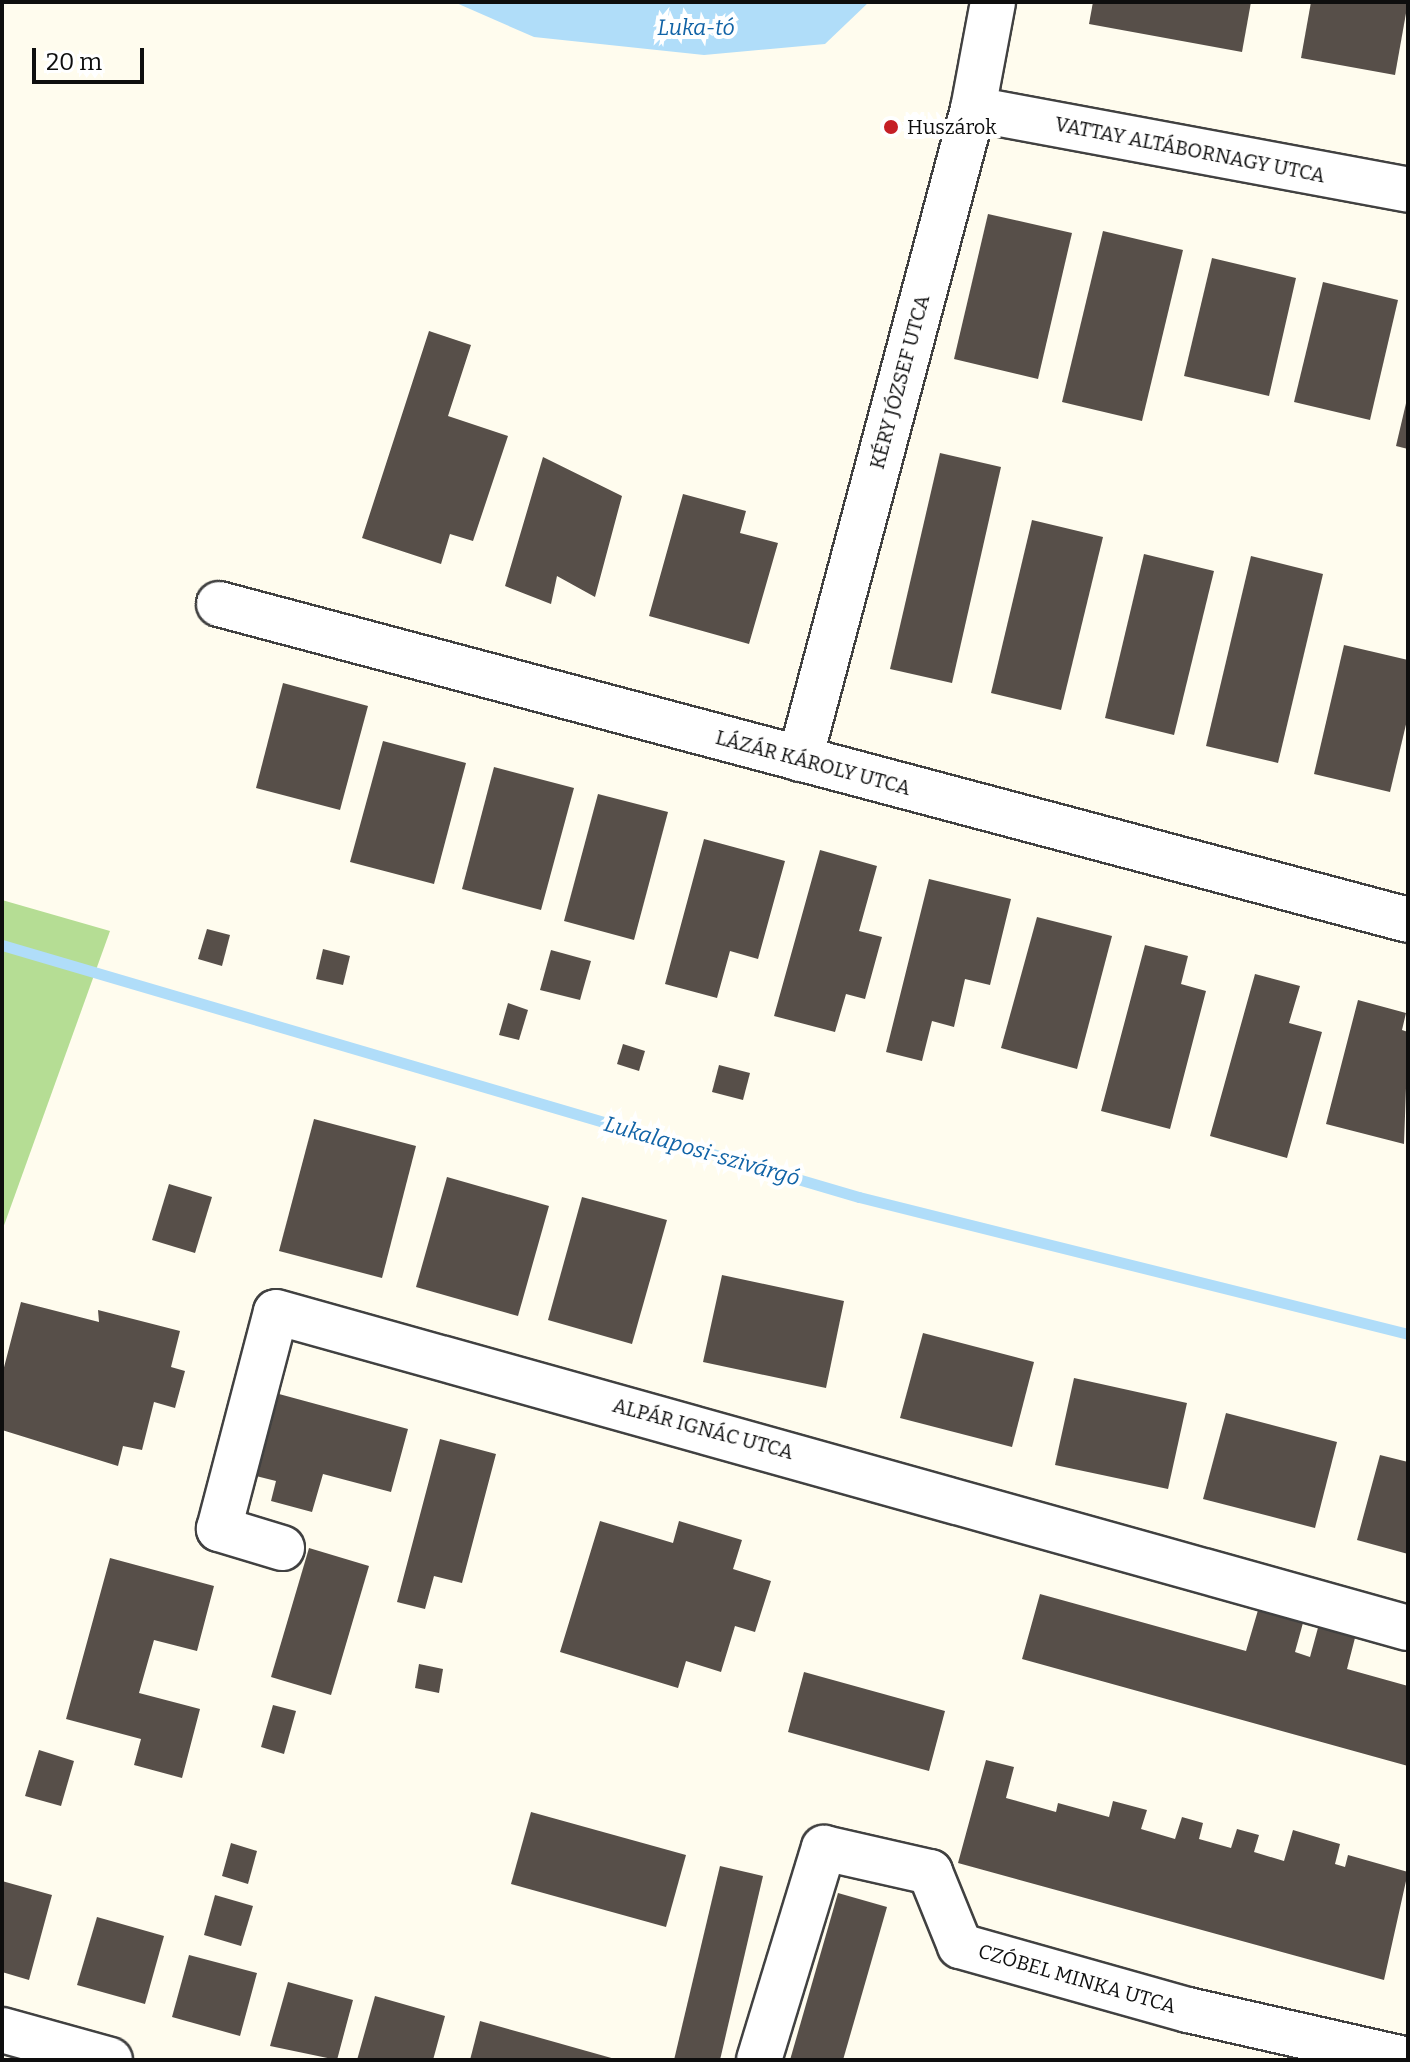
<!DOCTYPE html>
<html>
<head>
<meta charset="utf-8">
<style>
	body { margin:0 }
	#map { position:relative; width:1410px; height:2062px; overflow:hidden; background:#fffcee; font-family:Bitter,serif }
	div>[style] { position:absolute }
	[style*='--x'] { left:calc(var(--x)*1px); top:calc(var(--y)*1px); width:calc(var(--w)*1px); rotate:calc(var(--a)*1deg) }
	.forest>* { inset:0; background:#b5dd94 }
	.water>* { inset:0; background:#b0ddf9 }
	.stream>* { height:11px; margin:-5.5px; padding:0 5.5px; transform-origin:5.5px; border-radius:5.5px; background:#b0ddf9 }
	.building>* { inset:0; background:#574f49 }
	.roads { filter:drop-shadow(2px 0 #414141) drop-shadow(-2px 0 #414141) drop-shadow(0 2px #414141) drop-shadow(0 -2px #414141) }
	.minor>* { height:44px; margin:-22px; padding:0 22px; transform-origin:22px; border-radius:22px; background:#fff }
	.dots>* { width:22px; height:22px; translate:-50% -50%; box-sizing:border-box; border:4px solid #fff; border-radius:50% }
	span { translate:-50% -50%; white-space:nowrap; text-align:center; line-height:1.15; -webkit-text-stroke:8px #fff; paint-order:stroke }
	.poi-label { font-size:20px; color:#0e0e0e }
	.left { translate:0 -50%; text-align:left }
	.street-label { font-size:20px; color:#0e0e0e }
	.water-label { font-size:22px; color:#1163a6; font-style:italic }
	.frame { position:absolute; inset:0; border:4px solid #0e0e0e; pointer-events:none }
	.scale { position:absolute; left:32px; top:48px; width:112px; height:36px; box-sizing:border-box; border:4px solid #0e0e0e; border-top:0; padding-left:10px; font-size:24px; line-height:28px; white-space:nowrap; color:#0e0e0e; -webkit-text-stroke:6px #fff; paint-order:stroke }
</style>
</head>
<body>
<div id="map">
	<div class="forest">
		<div style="clip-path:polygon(2px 900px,110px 931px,2px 1231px)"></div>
	</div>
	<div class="water">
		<div style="clip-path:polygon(454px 2px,869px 2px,825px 44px,704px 55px,534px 37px)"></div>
	</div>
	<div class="stream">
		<div style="--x:2;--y:945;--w:893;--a:16.39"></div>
		<div style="--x:859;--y:1197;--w:566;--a:14.01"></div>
	</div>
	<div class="building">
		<div style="clip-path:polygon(1093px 2px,1251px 2px,1242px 52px,1089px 24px)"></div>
		<div style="clip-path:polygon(1311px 2px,1408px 2px,1395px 75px,1301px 58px)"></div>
		<div style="clip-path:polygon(988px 214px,1072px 233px,1038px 379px,954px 359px)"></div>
		<div style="clip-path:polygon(1103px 231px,1183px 250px,1142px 421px,1062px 402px)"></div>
		<div style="clip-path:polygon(1212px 258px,1296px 278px,1269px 396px,1184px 376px)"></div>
		<div style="clip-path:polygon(1323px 282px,1398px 300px,1370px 420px,1294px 402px)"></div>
		<div style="clip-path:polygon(429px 331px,471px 345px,448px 416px,508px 436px,473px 541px,450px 534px,441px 564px,362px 538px)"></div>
		<div style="clip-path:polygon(1407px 399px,1408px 399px,1408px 449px,1396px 446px)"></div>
		<div style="clip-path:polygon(940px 453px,1001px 467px,952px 683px,890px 669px)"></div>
		<div style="clip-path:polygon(543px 457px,622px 496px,595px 597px,557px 576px,551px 604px,505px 586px)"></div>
		<div style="clip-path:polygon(683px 494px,746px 511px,740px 533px,778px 543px,749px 644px,649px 616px)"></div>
		<div style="clip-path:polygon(1032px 520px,1103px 537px,1061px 710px,991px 693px)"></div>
		<div style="clip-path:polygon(1144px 554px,1214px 571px,1174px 735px,1105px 718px)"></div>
		<div style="clip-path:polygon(1251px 556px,1323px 574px,1278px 763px,1206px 746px)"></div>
		<div style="clip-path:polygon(1344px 645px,1408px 660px,1408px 716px,1390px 792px,1314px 774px)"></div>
		<div style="clip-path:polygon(283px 683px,368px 706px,340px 810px,256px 788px)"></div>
		<div style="clip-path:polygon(383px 741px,466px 763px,434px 884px,350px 862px)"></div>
		<div style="clip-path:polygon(494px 767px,574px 788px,541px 910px,462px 889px)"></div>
		<div style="clip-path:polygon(598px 794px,668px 812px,634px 940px,564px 921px)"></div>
		<div style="clip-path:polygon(704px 839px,785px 861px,758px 959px,730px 951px,717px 998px,665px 984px)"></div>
		<div style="clip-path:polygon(820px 850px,877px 866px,859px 931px,882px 937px,865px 999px,846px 994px,835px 1032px,774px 1016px)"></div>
		<div style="clip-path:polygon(929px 879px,1011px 899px,990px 985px,965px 979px,954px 1027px,932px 1021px,922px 1061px,886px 1052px)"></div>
		<div style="clip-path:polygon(1037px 917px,1112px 936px,1077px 1069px,1001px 1048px)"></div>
		<div style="clip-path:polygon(207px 929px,230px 935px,222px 966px,198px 959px)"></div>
		<div style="clip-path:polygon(1145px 945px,1188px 956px,1181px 984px,1206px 991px,1170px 1129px,1101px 1111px)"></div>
		<div style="clip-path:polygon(323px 949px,350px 956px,343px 985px,316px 979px)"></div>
		<div style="clip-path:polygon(551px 950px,591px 961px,580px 1000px,540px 990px)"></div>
		<div style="clip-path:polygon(1255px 974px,1300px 986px,1289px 1023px,1322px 1032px,1287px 1158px,1210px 1136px)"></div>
		<div style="clip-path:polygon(1358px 1000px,1406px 1013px,1402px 1030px,1408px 1032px,1404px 1144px,1326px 1124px)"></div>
		<div style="clip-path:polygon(508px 1003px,528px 1010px,519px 1040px,499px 1035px)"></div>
		<div style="clip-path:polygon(623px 1044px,645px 1051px,639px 1071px,617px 1064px)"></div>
		<div style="clip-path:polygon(719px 1065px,750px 1073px,743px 1100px,712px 1092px)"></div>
		<div style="clip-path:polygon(314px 1119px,416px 1146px,382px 1278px,279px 1251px)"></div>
		<div style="clip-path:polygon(447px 1177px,549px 1206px,518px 1316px,416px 1287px)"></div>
		<div style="clip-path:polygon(169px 1184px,212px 1197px,195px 1253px,152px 1240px)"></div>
		<div style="clip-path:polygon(582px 1197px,667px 1220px,632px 1344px,548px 1320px)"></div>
		<div style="clip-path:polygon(722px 1275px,844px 1301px,826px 1388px,703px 1362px)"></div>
		<div style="clip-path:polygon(21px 1302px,99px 1322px,98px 1310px,180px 1331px,171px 1367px,185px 1371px,175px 1408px,154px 1402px,142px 1450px,123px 1446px,118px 1466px,2px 1430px,2px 1375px)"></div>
		<div style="clip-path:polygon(923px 1333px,1034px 1362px,1012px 1447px,900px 1418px)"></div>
		<div style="clip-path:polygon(1074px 1378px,1187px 1403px,1168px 1489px,1055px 1465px)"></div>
		<div style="clip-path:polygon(279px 1394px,408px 1429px,391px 1492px,323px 1474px,312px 1512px,271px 1501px,276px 1481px,256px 1476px)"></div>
		<div style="clip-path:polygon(1226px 1413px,1337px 1442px,1315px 1528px,1203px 1499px)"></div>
		<div style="clip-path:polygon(440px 1439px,496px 1454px,462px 1583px,434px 1576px,425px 1609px,397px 1602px)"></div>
		<div style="clip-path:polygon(1380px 1455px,1408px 1462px,1408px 1554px,1357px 1540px)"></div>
		<div style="clip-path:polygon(600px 1521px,673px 1543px,679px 1521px,742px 1540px,733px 1569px,771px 1581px,755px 1632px,735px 1626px,721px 1672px,686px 1661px,678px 1688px,560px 1652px)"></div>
		<div style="clip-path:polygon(309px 1548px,369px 1566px,331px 1695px,271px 1677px)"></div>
		<div style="clip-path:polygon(110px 1558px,214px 1586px,197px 1651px,154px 1640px,139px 1693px,200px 1709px,182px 1778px,134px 1765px,141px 1739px,66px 1719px)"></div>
		<div style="clip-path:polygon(1040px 1594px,1246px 1651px,1261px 1600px,1306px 1612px,1295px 1652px,1310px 1657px,1319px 1624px,1356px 1634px,1347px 1669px,1408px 1686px,1408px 1766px,1022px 1659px)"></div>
		<div style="clip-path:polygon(419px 1664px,443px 1669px,439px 1693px,415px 1688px)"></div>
		<div style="clip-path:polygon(804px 1672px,945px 1711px,929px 1771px,788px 1732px)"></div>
		<div style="clip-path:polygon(273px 1705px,296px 1711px,284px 1754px,261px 1747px)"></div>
		<div style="clip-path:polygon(39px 1750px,74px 1761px,61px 1806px,25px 1796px)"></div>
		<div style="clip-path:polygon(986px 1760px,1014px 1767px,1006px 1798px,1056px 1812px,1058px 1803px,1109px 1817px,1113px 1801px,1147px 1810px,1141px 1829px,1175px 1839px,1182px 1817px,1203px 1823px,1199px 1839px,1231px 1848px,1237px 1829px,1259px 1835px,1254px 1852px,1284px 1861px,1293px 1830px,1340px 1844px,1335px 1864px,1345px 1867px,1348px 1855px,1408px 1872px,1384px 1980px,958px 1863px)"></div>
		<div style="clip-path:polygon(531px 1812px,686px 1855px,666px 1927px,511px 1884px)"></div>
		<div style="clip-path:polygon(231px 1843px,257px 1851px,248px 1884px,222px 1876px)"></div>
		<div style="clip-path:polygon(720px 1866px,763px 1876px,720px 2060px,674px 2060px)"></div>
		<div style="clip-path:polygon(2px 1881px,52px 1895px,29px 1980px,2px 1972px)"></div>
		<div style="clip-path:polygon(838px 1893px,887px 1907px,843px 2060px,790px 2060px)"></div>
		<div style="clip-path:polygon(215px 1895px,253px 1906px,241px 1946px,204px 1935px)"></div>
		<div style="clip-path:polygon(97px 1917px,164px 1936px,145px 2004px,77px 1985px)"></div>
		<div style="clip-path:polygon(189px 1955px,257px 1973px,240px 2036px,172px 2017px)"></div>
		<div style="clip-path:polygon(288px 1982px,353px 2000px,337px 2060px,270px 2046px)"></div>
		<div style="clip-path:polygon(375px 1996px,445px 2016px,433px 2060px,357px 2060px)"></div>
		<div style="clip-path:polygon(480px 2021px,615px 2059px,615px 2060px,470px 2060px)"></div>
	</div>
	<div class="roads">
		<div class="minor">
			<div style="--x:973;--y:109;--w:442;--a:10.5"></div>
			<div style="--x:219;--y:604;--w:1230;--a:14.88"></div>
			<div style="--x:800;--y:759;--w:673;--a:-75.1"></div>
			<div style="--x:973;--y:109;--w:109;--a:-79.4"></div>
			<div style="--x:282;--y:1548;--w:66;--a:-163.2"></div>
			<div style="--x:219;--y:1529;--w:224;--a:-75.3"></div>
			<div style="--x:276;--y:1312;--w:1175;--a:15.6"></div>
			<div style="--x:2;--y:2030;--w:112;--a:15.5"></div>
			<div style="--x:759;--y:2060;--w:222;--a:-73"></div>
			<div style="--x:824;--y:1848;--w:109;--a:12.8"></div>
			<div style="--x:930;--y:1872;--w:80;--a:67.9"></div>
			<div style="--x:960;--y:1946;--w:237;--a:15.7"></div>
			<div style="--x:1188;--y:2010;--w:226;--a:12.8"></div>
		</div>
	</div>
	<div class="dots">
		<div style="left:891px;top:127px;background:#c51f25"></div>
	</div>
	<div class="poi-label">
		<span class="left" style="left:907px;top:127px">Huszárok</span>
	</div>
	<div class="street-label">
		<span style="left:1190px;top:150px;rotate:11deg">VATTAY ALTÁBORNAGY UTCA</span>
		<span style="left:900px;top:382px;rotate:-75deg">KÉRY JÓZSEF UTCA</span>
		<span style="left:813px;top:763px;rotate:15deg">LÁZÁR KÁROLY UTCA</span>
		<span style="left:703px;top:1429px;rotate:15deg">ALPÁR IGNÁC UTCA</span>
		<span style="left:1077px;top:1979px;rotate:16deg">CZÓBEL MINKA UTCA</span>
	</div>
	<div class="water-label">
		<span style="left:696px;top:28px">Luka-tó</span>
		<span style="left:702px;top:1151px;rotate:16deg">Lukalaposi-szivárgó</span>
	</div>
	<div class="frame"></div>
	<div class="scale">20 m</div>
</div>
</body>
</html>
